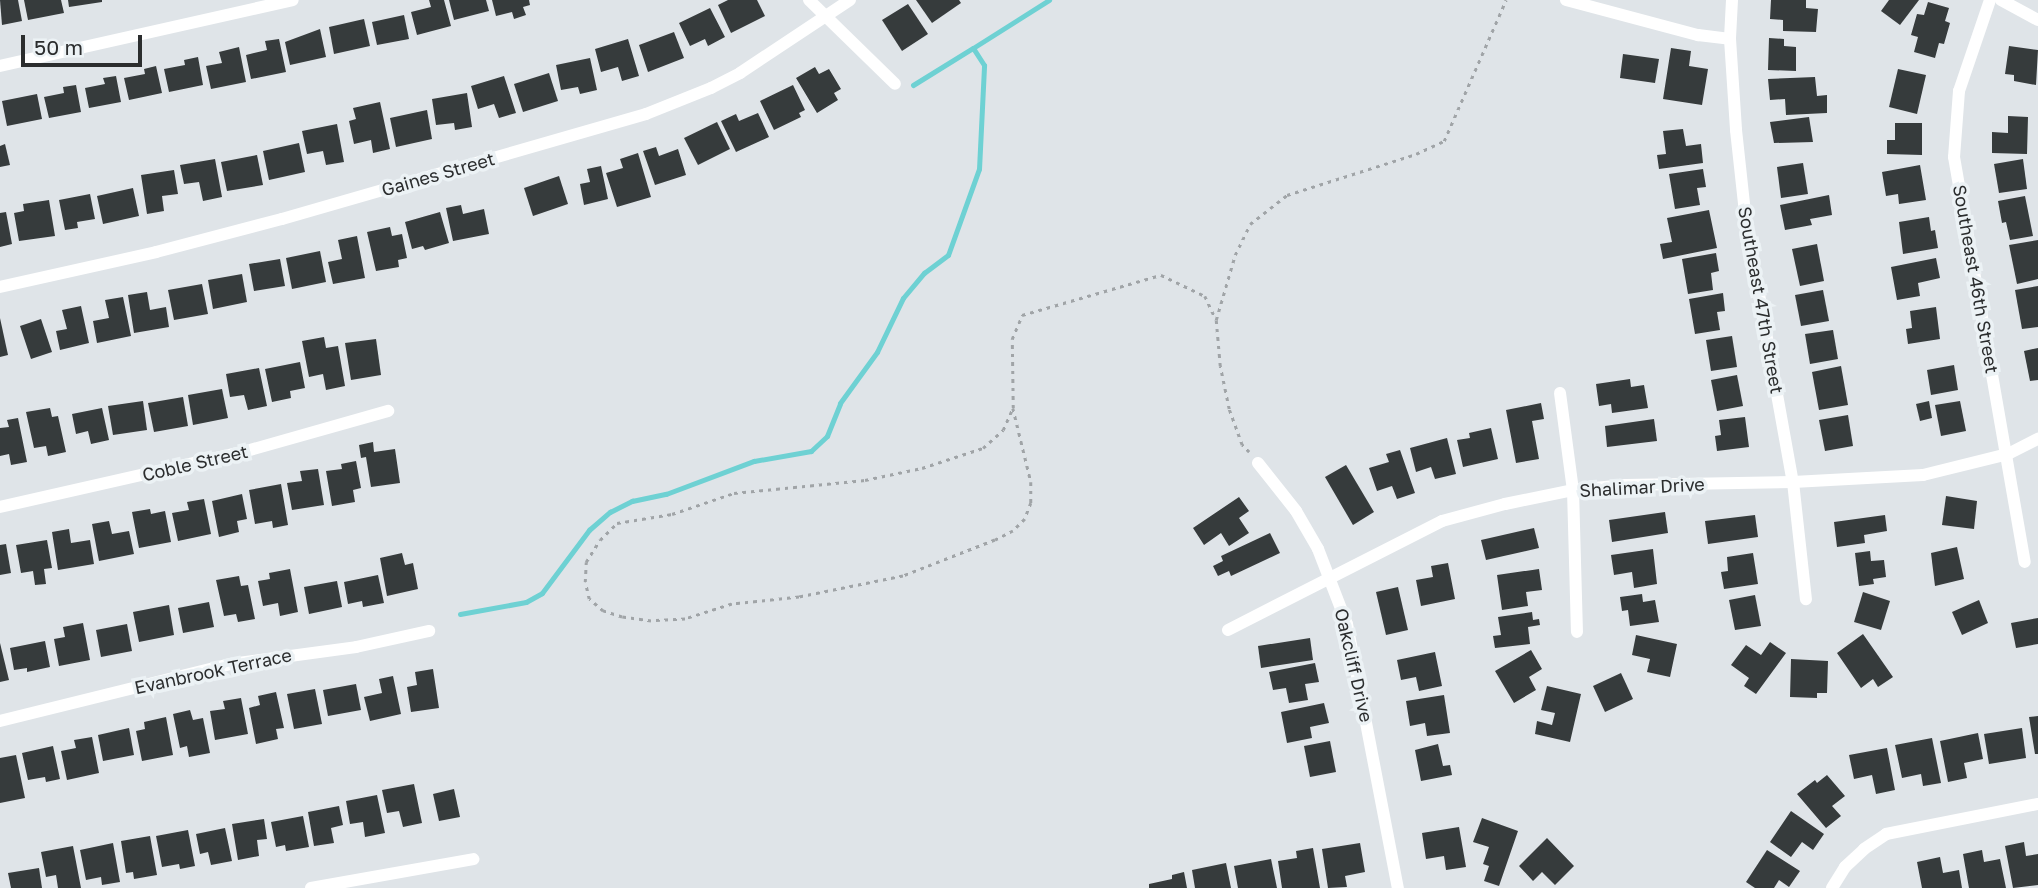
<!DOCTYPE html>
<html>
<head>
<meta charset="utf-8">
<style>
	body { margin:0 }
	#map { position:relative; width:2038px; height:888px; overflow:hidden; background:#dfe4e8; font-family:"Golos Text",sans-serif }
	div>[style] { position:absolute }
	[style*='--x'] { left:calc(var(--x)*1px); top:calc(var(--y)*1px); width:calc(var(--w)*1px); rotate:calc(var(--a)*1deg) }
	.stream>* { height:5px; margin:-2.5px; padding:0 2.5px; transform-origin:2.5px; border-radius:2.5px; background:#6ed1d3 }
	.building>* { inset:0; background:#363b3c }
	.path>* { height:2.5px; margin-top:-1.25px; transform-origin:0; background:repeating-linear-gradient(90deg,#a0a4a7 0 3.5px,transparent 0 8.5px) }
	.street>* { height:12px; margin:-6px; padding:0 6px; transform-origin:6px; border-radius:6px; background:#fff }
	span { translate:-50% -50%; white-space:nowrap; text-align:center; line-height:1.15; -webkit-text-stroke:7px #ecf2f5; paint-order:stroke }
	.street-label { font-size:18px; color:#2b2d2e }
	.scale { position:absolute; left:21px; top:35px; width:121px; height:32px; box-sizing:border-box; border:4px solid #2b2d2e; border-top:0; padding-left:9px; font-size:21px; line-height:24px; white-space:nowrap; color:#2b2d2e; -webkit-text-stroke:5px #ecf2f5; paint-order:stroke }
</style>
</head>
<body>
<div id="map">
	<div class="stream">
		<div style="--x:913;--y:85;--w:70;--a:-31.7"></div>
		<div style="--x:460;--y:614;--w:67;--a:-10.3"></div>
		<div style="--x:526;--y:602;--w:18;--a:-29"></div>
		<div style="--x:542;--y:593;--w:79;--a:-53.3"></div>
		<div style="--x:589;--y:530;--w:28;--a:-41"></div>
		<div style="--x:610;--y:512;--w:25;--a:-27"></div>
		<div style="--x:632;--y:501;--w:35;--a:-12"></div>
		<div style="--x:666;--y:494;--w:94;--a:-20.6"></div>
		<div style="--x:754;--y:461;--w:58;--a:-10"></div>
		<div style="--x:811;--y:451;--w:22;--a:-43"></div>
		<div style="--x:827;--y:436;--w:35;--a:-68"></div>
		<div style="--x:840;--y:403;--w:63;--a:-54"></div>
		<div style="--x:877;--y:352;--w:60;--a:-64.3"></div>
		<div style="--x:903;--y:298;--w:33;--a:-50"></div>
		<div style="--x:924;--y:273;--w:30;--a:-37"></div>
		<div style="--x:948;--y:255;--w:91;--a:-70.2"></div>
		<div style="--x:979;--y:169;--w:104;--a:-87.2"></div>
		<div style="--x:984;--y:65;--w:20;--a:-123"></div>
		<div style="--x:973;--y:48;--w:90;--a:-32.3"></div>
	</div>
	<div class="building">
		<div style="clip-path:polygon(0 0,18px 0,22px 21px,2px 25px)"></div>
		<div style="clip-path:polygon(24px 0,61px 0,64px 13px,28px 20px)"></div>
		<div style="clip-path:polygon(68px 0,102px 0,102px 2px,69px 7px)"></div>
		<div style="clip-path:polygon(429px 0,444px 0,451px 26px,417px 35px,411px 12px,431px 7px)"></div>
		<div style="clip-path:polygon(449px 0,486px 0,489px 11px,454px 20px)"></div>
		<div style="clip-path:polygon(492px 0,529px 0,530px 5px,523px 7px,526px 15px,514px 19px,512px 12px,496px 16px)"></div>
		<div style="clip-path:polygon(728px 0,757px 0,765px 16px,731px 33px,718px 5px)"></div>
		<div style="clip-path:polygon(916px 0,959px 0,961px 3px,932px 23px)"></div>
		<div style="clip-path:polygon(1771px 0,1806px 0,1806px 8px,1818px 9px,1816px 32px,1783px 31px,1783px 20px,1770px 19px)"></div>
		<div style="clip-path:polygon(1889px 0,1919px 0,1900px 25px,1881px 11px)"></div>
		<div style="clip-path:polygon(1928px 2px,1949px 8px,1945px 21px,1950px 23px,1944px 44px,1939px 43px,1935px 58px,1914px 52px,1918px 37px,1911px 35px,1917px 14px,1924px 15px)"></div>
		<div style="clip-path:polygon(908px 4px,928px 34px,902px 51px,882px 20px)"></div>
		<div style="clip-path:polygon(710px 8px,725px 37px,708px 46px,705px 39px,690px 46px,679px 23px)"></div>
		<div style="clip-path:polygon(404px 15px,409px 39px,377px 45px,372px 22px)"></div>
		<div style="clip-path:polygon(364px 19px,370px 46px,334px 54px,329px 27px)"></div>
		<div style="clip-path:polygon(320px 29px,326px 57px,290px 65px,285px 42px)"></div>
		<div style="clip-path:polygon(674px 32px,684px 58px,648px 72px,639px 45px)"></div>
		<div style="clip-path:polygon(1769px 38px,1784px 39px,1784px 46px,1796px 47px,1796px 71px,1768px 70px)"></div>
		<div style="clip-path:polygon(279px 39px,286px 72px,251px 79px,246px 55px,267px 50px,265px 41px)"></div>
		<div style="clip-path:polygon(628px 39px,639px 76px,622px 81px,618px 67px,601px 72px,595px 49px)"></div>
		<div style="clip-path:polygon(2009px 46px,2038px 50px,2036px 85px,2014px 81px,2014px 75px,2005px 74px)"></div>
		<div style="clip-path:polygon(239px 47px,246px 82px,211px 89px,206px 66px,222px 63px,219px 52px)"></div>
		<div style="clip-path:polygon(1671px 48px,1691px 51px,1689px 66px,1708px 69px,1702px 105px,1663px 99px)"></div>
		<div style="clip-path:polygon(1623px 54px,1659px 59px,1655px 83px,1620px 78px)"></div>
		<div style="clip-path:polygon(198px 57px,203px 85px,169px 92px,164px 69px,185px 65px,184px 60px)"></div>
		<div style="clip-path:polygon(590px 58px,597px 90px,580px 94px,578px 87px,561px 90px,556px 65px)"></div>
		<div style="clip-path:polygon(156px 66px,162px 93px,129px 100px,124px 78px,145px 74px,144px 69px)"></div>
		<div style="clip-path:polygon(815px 67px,819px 74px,829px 69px,841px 89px,834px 93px,838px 100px,817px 113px,796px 78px)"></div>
		<div style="clip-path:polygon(1898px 69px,1926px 75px,1917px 114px,1889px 107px)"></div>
		<div style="clip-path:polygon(549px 73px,558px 101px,523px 112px,514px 84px)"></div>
		<div style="clip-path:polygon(116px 76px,121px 102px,89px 108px,85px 88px,105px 84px,103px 78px)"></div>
		<div style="clip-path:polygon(504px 76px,516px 113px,499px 118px,494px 104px,478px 109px,471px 86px)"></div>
		<div style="clip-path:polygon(1815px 77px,1817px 96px,1827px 95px,1827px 113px,1786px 115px,1785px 99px,1770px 100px,1768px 79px)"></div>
		<div style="clip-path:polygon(76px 85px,81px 112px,49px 118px,44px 97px,64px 93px,63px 87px)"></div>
		<div style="clip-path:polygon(793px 85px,805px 110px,799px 113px,801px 117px,774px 130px,760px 101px)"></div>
		<div style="clip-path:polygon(467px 93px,472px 127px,455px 130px,454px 123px,436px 125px,432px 99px)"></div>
		<div style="clip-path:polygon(37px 94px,42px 119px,7px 126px,2px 101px)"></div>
		<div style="clip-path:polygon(380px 102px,390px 149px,373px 153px,371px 140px,354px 144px,349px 121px,356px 119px,353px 108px)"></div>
		<div style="clip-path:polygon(427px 110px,432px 139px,396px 147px,390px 118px)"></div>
		<div style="clip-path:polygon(758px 113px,769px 137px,736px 152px,721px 121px,736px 114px,739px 121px)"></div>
		<div style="clip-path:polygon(2008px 116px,2028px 117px,2027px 154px,1992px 153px,1992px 132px,2008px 133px)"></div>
		<div style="clip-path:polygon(1809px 117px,1813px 142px,1774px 143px,1770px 122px)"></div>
		<div style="clip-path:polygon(717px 122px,730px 149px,698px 165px,684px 138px)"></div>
		<div style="clip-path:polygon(1895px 123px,1922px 123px,1922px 155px,1887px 154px,1887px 140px,1895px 140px)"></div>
		<div style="clip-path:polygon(337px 124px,344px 162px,326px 165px,323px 151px,307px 154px,302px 131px)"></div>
		<div style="clip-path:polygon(1683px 129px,1686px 146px,1701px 144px,1703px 163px,1659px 169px,1657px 155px,1666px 154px,1663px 131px)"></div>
		<div style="clip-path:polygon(299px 143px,305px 172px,269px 180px,263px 151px)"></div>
		<div style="clip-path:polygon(5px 144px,10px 165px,0 167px,0 146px)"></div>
		<div style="clip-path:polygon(656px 147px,659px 156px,678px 149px,686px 175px,655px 185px,643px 151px)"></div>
		<div style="clip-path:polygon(638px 153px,651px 197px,617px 207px,606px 173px,623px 168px,620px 159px)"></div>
		<div style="clip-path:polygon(257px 155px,263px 185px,227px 191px,221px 162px)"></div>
		<div style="clip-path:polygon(215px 159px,222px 197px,203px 201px,199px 182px,184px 184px,180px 165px)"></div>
		<div style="clip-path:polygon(2023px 159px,2027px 189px,1999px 193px,1994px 164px)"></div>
		<div style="clip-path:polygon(1803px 163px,1808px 194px,1781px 198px,1777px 167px)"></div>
		<div style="clip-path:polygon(1920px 165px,1926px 200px,1899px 204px,1898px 194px,1886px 196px,1882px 172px)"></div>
		<div style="clip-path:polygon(601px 166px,608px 199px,584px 205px,580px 184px,590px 182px,587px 169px)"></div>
		<div style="clip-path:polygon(1703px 169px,1706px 187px,1697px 188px,1700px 205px,1675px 209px,1669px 174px)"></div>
		<div style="clip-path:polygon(174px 170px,178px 194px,162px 196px,164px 211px,147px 214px,141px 175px)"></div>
		<div style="clip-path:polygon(559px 176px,568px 204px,533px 216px,524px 188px)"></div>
		<div style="clip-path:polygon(133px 188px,139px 216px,103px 224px,97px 196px)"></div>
		<div style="clip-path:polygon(90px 194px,95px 219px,77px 222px,78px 228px,65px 230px,59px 200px)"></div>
		<div style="clip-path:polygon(1829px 195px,1832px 215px,1810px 219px,1812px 225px,1785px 230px,1780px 205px)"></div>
		<div style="clip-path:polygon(2025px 196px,2033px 236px,2010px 240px,2006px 222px,2002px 223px,1998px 201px)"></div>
		<div style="clip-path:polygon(49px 200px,55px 236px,19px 241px,14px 213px,24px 211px,23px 204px)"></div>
		<div style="clip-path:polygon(461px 205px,463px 214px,484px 209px,489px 234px,453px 241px,446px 208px)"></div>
		<div style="clip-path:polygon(1709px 210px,1717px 248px,1663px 259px,1660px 244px,1672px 242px,1667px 218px)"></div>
		<div style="clip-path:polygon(6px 212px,12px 244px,0 247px,0 213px)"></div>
		<div style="clip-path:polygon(440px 212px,449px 243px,425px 250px,423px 246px,412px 249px,405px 222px)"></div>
		<div style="clip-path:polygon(1929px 217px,1931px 231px,1935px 230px,1938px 248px,1903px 254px,1899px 222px)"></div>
		<div style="clip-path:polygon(390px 227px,392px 236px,402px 234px,407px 258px,398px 260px,399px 267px,376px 271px,367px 232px)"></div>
		<div style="clip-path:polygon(357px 236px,365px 278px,333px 284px,328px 262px,342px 259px,338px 240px)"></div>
		<div style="clip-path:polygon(2038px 240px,2038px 279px,2017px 284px,2009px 245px)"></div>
		<div style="clip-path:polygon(1817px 244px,1824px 281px,1800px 286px,1792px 249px)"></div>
		<div style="clip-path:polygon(320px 251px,326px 282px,292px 289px,286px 258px)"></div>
		<div style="clip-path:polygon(1716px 253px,1719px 271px,1711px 273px,1713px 290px,1688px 294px,1682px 259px)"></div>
		<div style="clip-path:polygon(1936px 258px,1940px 278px,1918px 283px,1920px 296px,1897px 300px,1891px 267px)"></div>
		<div style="clip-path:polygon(280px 259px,285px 286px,254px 291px,249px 264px)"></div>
		<div style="clip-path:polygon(242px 274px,247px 302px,213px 309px,208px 280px)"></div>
		<div style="clip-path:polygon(202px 284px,208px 314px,174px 320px,168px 290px)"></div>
		<div style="clip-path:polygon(2038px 286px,2038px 327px,2022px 329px,2015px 290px)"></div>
		<div style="clip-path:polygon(1823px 290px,1829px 321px,1801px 326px,1795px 295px)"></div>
		<div style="clip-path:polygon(147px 292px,150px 310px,166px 307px,169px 327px,134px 333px,128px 295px)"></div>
		<div style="clip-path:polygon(1723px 293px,1725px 311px,1717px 312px,1720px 330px,1695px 334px,1689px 299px)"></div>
		<div style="clip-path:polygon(123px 297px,131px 336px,97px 343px,93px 321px,109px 318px,105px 300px)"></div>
		<div style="clip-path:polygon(81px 306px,89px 343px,60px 350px,56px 331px,67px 329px,62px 310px)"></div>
		<div style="clip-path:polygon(1936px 307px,1940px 339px,1908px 344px,1906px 329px,1912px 328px,1910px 311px)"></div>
		<div style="clip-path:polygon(0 318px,8px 355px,0 357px)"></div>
		<div style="clip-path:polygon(41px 319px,52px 352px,31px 359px,20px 326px)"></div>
		<div style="clip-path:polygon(1833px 330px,1838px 359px,1810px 364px,1805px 334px)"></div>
		<div style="clip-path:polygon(1732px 336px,1737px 367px,1711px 371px,1706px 340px)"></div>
		<div style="clip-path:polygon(324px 337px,326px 348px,338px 346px,345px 386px,326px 390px,323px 374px,309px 377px,302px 341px)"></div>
		<div style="clip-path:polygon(376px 339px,381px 375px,351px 380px,345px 343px)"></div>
		<div style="clip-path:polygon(2038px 348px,2038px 380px,2030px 381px,2024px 351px)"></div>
		<div style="clip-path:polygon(300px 362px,305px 388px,290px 391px,291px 398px,272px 402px,265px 369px)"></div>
		<div style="clip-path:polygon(1954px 365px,1958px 390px,1931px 395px,1927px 370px)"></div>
		<div style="clip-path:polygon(1841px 366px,1848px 405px,1819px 410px,1812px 372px)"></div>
		<div style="clip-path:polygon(259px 368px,267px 406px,248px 410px,244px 395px,230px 397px,226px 374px)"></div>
		<div style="clip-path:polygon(1737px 375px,1743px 406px,1717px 411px,1711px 380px)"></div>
		<div style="clip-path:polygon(1630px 379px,1631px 387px,1644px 385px,1648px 408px,1612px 413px,1611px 404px,1599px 406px,1596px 384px)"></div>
		<div style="clip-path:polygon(222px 389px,228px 418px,193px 425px,188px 395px)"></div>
		<div style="clip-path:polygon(183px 397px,188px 426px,154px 432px,148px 403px)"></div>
		<div style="clip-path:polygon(143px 401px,147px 430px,113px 435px,108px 406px)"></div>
		<div style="clip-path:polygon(1929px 401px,1932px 418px,1920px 421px,1916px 404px)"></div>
		<div style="clip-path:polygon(1960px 401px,1966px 431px,1941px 436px,1935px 405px)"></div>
		<div style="clip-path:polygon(1541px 403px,1544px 419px,1532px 421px,1539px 459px,1516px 463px,1506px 410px)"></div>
		<div style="clip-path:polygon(50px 408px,52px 417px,58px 416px,66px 452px,48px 456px,46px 446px,34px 448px,26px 412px)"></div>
		<div style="clip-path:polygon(102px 408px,109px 440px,91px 444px,88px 431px,76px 434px,72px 414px)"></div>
		<div style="clip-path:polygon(1848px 415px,1853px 446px,1825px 451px,1819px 420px)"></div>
		<div style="clip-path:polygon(1745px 417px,1749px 447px,1717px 451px,1715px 436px,1721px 435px,1719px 420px)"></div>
		<div style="clip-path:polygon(18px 418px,27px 462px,11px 465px,9px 454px,0 456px,0 428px,9px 427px,7px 420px)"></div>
		<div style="clip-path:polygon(1654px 419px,1657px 441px,1607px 447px,1605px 426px)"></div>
		<div style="clip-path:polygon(1491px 428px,1498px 459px,1463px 467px,1457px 440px,1470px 438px,1469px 433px)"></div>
		<div style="clip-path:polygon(1447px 438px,1456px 474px,1435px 479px,1431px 467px,1416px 472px,1410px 448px)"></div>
		<div style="clip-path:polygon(373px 442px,374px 452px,395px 449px,400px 483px,371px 487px,366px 457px,361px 458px,359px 445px)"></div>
		<div style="clip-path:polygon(1400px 450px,1415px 493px,1397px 499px,1392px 486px,1377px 491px,1369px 468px,1389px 462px,1386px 454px)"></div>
		<div style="clip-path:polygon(356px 461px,361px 488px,353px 490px,355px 502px,332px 506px,326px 471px,342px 469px,341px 464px)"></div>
		<div style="clip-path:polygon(1346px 465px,1374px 512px,1353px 525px,1325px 477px)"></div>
		<div style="clip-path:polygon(318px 469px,324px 505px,292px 510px,287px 483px,302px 481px,300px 471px)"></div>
		<div style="clip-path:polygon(281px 484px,288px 525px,273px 528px,272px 521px,255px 524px,249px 490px)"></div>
		<div style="clip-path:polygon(242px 494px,247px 519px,237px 521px,239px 532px,219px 537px,212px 501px)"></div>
		<div style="clip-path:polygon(1946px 496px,1977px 501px,1974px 529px,1942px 525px)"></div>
		<div style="clip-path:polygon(1239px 497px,1249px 511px,1239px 518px,1249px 533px,1229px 546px,1221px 533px,1204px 545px,1193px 528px)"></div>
		<div style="clip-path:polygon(204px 499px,211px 534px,178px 541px,172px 513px,189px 510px,187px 502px)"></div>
		<div style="clip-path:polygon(150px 509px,151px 514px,165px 511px,171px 542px,139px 548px,132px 512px)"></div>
		<div style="clip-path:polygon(1665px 512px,1668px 533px,1612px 542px,1609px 520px)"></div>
		<div style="clip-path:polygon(1755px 515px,1758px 537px,1708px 544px,1705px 521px)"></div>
		<div style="clip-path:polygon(1885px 515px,1887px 531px,1864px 535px,1865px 543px,1837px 547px,1834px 522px)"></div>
		<div style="clip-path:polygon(109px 521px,112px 534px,129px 531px,134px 554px,99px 561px,92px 524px)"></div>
		<div style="clip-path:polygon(1534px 528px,1539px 548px,1486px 560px,1481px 540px)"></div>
		<div style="clip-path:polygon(69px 529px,71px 543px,90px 540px,94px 564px,58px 570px,52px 532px)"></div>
		<div style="clip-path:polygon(1270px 533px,1280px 553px,1231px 576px,1229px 571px,1218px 576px,1213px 566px,1223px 561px,1221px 556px)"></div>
		<div style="clip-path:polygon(47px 540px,52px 568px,44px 569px,46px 584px,35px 585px,33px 571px,21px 573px,16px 545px)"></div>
		<div style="clip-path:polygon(6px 544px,11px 573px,0 575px,0 545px)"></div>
		<div style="clip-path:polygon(1957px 547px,1964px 579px,1935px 586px,1931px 553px)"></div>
		<div style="clip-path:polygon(1653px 549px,1657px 584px,1634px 588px,1632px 572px,1614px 575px,1611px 555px)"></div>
		<div style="clip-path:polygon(1870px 551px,1871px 561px,1884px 560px,1886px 577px,1873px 579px,1874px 584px,1859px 586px,1855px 553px)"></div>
		<div style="clip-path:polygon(402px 553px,405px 565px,413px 563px,418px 589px,387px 596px,380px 558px)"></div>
		<div style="clip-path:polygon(1753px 553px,1758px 584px,1724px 589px,1721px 572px,1728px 571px,1727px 557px)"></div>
		<div style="clip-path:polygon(1448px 563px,1455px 599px,1421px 606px,1416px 580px,1433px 577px,1431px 566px)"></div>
		<div style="clip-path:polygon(290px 569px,298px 612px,280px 616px,278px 603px,263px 606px,258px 581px,270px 579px,269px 573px)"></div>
		<div style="clip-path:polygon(1539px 569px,1542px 590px,1526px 592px,1528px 606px,1502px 610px,1497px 575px)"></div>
		<div style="clip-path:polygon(378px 575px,384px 603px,363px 607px,362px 601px,348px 604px,344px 582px)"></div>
		<div style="clip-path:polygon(239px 576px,241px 586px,248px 585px,255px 619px,238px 622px,236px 614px,224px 616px,216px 580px)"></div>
		<div style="clip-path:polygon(337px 581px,342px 607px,309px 614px,304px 587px)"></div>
		<div style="clip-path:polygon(1398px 587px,1408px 630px,1386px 635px,1376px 592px)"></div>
		<div style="clip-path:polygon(1863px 592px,1890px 601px,1881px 630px,1854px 622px)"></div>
		<div style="clip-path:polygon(1642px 594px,1643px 602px,1655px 600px,1659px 622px,1630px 626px,1628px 610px,1622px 611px,1620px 597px)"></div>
		<div style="clip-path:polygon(1755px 595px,1761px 626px,1735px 630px,1729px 600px)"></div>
		<div style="clip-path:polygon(1979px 600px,1988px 623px,1962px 635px,1952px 612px)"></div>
		<div style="clip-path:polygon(209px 602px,214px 627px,183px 633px,178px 608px)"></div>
		<div style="clip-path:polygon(169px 605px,174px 635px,139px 642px,133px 612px)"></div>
		<div style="clip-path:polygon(1532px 612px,1533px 620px,1539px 619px,1540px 625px,1528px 627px,1530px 644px,1495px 648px,1493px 636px,1501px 635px,1498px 617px)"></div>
		<div style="clip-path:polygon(2038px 618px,2038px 644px,2016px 648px,2011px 623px)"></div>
		<div style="clip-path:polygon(83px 623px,90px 660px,59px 666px,54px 639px,65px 637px,63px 627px)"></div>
		<div style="clip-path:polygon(127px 624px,132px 651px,101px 657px,96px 630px)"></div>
		<div style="clip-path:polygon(1863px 634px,1893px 677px,1878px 687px,1873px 679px,1861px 688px,1837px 653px)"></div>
		<div style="clip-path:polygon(1636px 635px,1677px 644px,1670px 677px,1647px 672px,1650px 659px,1632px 655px)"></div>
		<div style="clip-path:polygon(1310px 638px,1313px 660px,1261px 668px,1258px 646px)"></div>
		<div style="clip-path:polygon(45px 641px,50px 667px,27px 672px,27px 668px,14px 670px,10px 648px)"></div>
		<div style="clip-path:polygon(1770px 642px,1786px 653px,1756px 694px,1744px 686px,1749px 678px,1731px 665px,1746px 645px,1761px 655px)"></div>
		<div style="clip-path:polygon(0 643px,9px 680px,0 682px)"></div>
		<div style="clip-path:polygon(1531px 650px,1542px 669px,1529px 677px,1536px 690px,1514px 703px,1495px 671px)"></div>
		<div style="clip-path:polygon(1435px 652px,1442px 686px,1419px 691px,1416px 677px,1401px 680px,1397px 660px)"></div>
		<div style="clip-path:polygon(1791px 659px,1828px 661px,1827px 693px,1817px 693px,1817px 698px,1790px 697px)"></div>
		<div style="clip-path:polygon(1315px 663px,1319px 682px,1305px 684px,1308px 700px,1289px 703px,1286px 688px,1273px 690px,1269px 672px)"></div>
		<div style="clip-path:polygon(433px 669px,439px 708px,411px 712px,407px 687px,417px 685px,415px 672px)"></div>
		<div style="clip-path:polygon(1621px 673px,1633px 699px,1605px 712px,1593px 686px)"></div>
		<div style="clip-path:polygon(393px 676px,401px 714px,370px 721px,364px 697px,382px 693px,379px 679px)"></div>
		<div style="clip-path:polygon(356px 684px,361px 710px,328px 716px,323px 690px)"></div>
		<div style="clip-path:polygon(1547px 686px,1581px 694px,1570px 742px,1535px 734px,1537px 721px,1552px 725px,1555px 713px,1541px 710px)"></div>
		<div style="clip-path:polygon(315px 689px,322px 724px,294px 729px,287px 694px)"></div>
		<div style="clip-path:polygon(276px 692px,284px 728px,276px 729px,278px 739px,256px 744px,249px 708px,260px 705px,258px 696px)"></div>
		<div style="clip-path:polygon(1444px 695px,1450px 733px,1427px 736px,1425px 723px,1410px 726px,1406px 701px)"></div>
		<div style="clip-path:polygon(241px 698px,248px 734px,215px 740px,210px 711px,225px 709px,223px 701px)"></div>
		<div style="clip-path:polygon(1324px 703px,1329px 723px,1310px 727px,1312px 738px,1287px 743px,1281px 712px)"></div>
		<div style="clip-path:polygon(190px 710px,193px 720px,203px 718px,210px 753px,189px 757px,187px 746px,180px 748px,173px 714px)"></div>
		<div style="clip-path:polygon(2038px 716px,2038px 754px,2035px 754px,2029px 717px)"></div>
		<div style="clip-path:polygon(166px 717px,173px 755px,142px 761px,136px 731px,145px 729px,144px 722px)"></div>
		<div style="clip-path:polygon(129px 728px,134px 755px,103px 761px,98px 735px)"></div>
		<div style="clip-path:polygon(2022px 728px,2026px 758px,1989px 764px,1984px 734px)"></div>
		<div style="clip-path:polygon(1978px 733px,1983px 759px,1964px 763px,1967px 778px,1948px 782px,1940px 741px)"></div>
		<div style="clip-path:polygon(92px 737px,99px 773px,67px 780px,61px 751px,76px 748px,74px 740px)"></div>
		<div style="clip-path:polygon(1932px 738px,1941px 783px,1923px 786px,1921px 774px,1902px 778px,1895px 745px)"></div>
		<div style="clip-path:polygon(1330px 741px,1336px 772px,1310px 777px,1304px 746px)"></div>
		<div style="clip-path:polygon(1438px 744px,1443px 766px,1450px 765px,1452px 775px,1421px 781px,1415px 750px)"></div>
		<div style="clip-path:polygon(53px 746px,60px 779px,46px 782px,45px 777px,28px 780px,22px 753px)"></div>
		<div style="clip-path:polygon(1887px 748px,1895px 790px,1876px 794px,1872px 775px,1854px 779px,1849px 755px)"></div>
		<div style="clip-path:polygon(16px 755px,25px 798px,0 803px,0 758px)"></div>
		<div style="clip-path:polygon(1827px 775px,1845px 796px,1832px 806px,1841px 816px,1826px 828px,1797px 794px,1815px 780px,1817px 783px)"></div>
		<div style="clip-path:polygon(414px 784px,422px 823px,403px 827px,399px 811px,387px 813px,382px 790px)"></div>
		<div style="clip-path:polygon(454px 789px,460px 817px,439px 821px,433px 794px)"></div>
		<div style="clip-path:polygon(377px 795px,385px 833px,365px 837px,363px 822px,350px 824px,346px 801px)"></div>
		<div style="clip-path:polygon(339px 806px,343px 825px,331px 828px,334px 843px,314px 846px,308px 812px)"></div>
		<div style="clip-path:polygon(1791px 811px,1824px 834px,1813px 850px,1802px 842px,1791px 857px,1770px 842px)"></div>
		<div style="clip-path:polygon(303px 816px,309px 847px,286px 851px,285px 845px,276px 847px,271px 822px)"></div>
		<div style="clip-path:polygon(1482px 818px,1518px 831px,1499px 886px,1484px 881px,1489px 866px,1483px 864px,1489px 847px,1473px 842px)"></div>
		<div style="clip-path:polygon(264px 819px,267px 839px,257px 840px,259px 856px,238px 860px,232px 824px)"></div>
		<div style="clip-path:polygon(1459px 827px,1466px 867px,1446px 870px,1444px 856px,1426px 859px,1422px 833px)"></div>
		<div style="clip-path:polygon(225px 828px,232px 861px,211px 865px,208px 852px,200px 854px,196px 834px)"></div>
		<div style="clip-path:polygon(188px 830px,195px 866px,180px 869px,179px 864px,162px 867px,156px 836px)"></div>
		<div style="clip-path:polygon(150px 836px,157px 875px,134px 879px,133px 872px,126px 873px,121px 841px)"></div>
		<div style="clip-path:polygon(1547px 838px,1574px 866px,1555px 885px,1542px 872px,1533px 881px,1519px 866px)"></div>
		<div style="clip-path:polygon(2024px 842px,2026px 856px,2038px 854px,2038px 885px,2013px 888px,2005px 846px)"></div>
		<div style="clip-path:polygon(113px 843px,120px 882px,102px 885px,101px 877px,86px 880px,80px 850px)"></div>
		<div style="clip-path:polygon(1360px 843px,1365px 872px,1345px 876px,1347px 887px,1328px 888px,1322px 849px)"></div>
		<div style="clip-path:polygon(73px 846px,81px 888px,58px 888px,56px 875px,46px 877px,41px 852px)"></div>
		<div style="clip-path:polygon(1313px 848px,1320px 888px,1282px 888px,1278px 861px,1297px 858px,1296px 851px)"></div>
		<div style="clip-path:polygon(1767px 850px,1800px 871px,1789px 887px,1779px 880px,1774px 888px,1755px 888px,1746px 882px)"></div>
		<div style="clip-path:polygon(1982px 850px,1984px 862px,2000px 859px,2006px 888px,1969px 888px,1963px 854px)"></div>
		<div style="clip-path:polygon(1940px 857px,1943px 873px,1959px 870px,1962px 888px,1922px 888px,1917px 862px)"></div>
		<div style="clip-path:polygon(1271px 859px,1277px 888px,1238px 888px,1234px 866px)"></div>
		<div style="clip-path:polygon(1226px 863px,1231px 888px,1195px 888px,1192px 870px)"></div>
		<div style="clip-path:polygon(39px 868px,42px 888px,11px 888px,8px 873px)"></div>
		<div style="clip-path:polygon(1184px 872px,1187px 888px,1149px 888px,1149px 884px,1172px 879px,1172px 875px)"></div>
	</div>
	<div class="path">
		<div style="--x:1013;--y:408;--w:76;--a:76.3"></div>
		<div style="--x:1031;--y:482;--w:21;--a:90"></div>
		<div style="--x:1031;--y:503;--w:17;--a:111"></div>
		<div style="--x:1025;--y:519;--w:17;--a:135"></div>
		<div style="--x:1013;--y:531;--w:20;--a:153"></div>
		<div style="--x:995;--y:540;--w:99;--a:158.6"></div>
		<div style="--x:903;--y:576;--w:106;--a:168.6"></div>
		<div style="--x:799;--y:597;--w:67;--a:174"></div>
		<div style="--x:732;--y:604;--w:49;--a:162.3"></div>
		<div style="--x:685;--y:619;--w:34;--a:177"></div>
		<div style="--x:651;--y:621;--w:29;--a:-172"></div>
		<div style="--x:622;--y:617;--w:20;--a:-162"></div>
		<div style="--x:603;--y:611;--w:18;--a:-139"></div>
		<div style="--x:589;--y:599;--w:17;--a:-103"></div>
		<div style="--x:585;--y:582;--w:20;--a:-87"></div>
		<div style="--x:586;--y:562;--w:26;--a:-58"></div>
		<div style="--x:600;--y:540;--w:24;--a:-45"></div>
		<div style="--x:617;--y:523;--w:56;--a:-9.3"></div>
		<div style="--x:672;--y:514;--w:65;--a:-18.7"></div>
		<div style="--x:734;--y:493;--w:132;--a:-5.7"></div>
		<div style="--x:865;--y:480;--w:58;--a:-11.9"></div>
		<div style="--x:922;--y:468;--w:64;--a:-18.2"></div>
		<div style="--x:983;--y:448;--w:27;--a:-42"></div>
		<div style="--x:1003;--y:430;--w:24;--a:-66"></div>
		<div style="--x:1013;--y:408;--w:69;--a:-90.8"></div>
		<div style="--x:1012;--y:339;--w:26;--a:-67"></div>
		<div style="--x:1022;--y:315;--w:145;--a:-16.1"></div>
		<div style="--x:1161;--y:275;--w:49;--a:25.5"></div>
		<div style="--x:1205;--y:296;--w:26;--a:65"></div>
		<div style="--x:1249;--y:452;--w:10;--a:-135"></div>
		<div style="--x:1242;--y:445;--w:38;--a:-110"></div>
		<div style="--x:1229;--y:409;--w:44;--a:-101.8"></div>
		<div style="--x:1220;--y:366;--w:46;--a:-95"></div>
		<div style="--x:1216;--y:320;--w:68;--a:-73.7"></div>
		<div style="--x:1235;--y:255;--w:34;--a:-64"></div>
		<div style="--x:1250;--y:224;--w:47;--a:-38.1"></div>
		<div style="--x:1287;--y:195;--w:135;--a:-17.6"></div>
		<div style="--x:1416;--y:154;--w:31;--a:-25"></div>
		<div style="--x:1444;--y:141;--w:154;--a:-66.3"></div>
	</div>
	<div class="street">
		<div style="--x:809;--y:0;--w:120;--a:44.3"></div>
		<div style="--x:1566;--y:0;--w:137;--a:14.9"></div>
		<div style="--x:1698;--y:35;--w:32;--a:7"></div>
		<div style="--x:1732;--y:0;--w:39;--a:93"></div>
		<div style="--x:1730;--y:39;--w:91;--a:86.2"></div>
		<div style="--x:1736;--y:130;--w:93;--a:83.8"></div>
		<div style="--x:1746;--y:222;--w:264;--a:79.8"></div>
		<div style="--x:1793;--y:482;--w:118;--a:83.7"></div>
		<div style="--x:1990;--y:0;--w:96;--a:108.8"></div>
		<div style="--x:1959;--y:91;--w:66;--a:94.3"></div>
		<div style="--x:1954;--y:157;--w:411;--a:80.1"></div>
		<div style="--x:2001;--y:0;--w:42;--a:28.4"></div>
		<div style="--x:0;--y:66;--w:300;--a:-12.7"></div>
		<div style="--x:0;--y:287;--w:160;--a:-12.6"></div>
		<div style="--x:156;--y:252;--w:130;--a:-14.7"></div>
		<div style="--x:282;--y:219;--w:379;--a:-16.1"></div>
		<div style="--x:646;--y:114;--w:70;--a:-21.8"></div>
		<div style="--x:711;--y:88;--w:33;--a:-27"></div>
		<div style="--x:740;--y:73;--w:132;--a:-33.6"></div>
		<div style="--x:1560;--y:393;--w:98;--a:82.4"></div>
		<div style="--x:1573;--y:490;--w:142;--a:88.4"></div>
		<div style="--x:1258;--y:463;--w:61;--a:51.6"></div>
		<div style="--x:1296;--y:511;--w:44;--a:59.9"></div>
		<div style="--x:1318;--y:549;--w:80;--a:68.9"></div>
		<div style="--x:1347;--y:624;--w:269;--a:79.1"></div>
		<div style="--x:0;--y:507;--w:249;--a:-12.8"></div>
		<div style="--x:243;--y:452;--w:151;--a:-15.8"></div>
		<div style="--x:1228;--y:630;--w:240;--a:-27"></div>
		<div style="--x:1442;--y:521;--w:65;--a:-15.1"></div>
		<div style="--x:1505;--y:504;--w:69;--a:-11.6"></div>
		<div style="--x:1573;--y:490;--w:53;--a:-5.4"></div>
		<div style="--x:1626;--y:485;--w:167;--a:-1"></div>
		<div style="--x:1793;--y:482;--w:130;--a:-3.1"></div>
		<div style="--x:1923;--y:475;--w:88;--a:-13.9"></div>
		<div style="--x:2008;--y:454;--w:34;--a:-27"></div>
		<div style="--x:0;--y:721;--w:238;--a:-13.9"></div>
		<div style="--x:231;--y:664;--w:126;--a:-7.7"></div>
		<div style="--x:356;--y:647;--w:75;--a:-12.4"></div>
		<div style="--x:311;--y:888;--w:165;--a:-10.1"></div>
		<div style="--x:1832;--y:888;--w:25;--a:-58"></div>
		<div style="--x:1845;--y:867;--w:26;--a:-43"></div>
		<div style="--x:1864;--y:849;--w:27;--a:-34"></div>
		<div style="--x:1886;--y:834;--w:155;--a:-11.2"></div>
	</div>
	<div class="street-label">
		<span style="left:438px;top:174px;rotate:-16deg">Gaines Street</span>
		<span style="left:1976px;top:279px;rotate:80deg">Southeast 46th Street</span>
		<span style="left:1761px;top:300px;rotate:80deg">Southeast 47th Street</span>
		<span style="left:195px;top:463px;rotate:-13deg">Coble Street</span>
		<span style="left:1642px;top:487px;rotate:-3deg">Shalimar Drive</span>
		<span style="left:1354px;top:665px;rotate:77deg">Oakcliff Drive</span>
		<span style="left:213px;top:671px;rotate:-12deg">Evanbrook Terrace</span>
	</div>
	<div class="scale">50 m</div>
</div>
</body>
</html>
